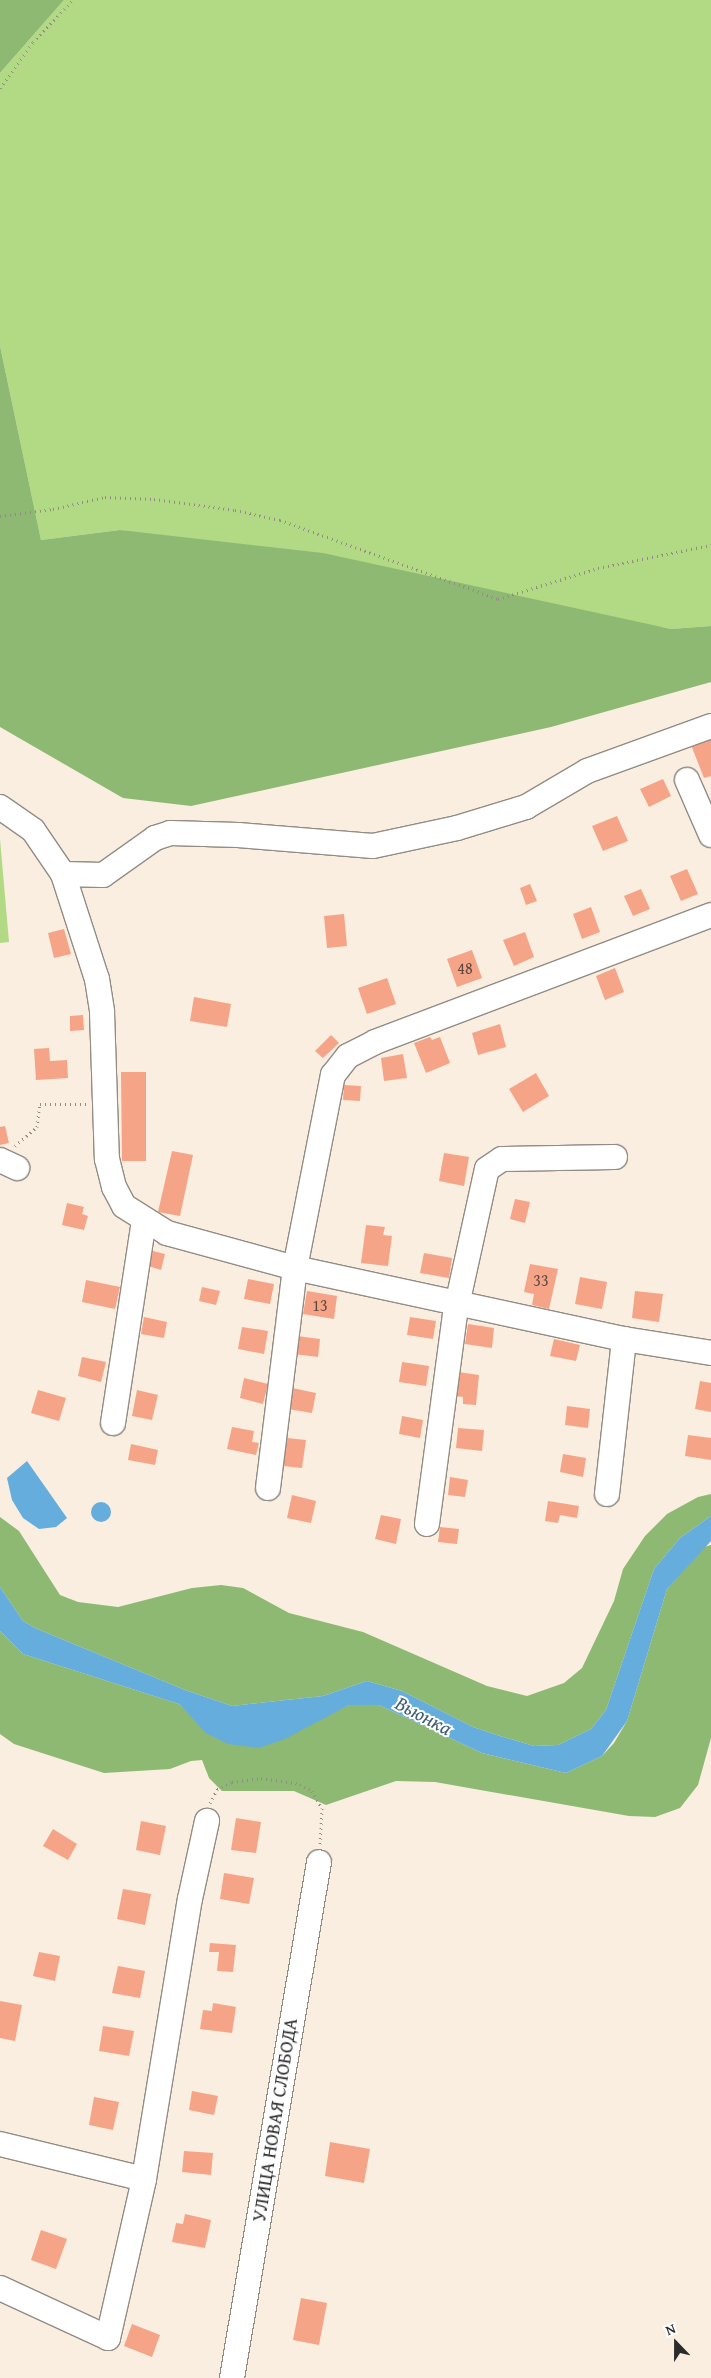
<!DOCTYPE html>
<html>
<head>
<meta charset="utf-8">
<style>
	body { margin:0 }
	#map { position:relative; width:711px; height:2378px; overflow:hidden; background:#f9eedf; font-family:"Gentium Book Plus",serif }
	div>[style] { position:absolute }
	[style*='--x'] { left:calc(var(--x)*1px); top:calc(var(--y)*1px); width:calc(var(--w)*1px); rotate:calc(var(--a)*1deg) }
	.green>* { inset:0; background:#b2d984 }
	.forest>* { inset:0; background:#8db972 }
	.water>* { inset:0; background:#64addc }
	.round { border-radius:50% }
	.building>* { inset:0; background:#f6a487 }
	.path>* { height:3px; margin-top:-1.5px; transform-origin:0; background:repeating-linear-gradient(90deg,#928c85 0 1px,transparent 0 5px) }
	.roads { filter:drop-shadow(1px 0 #928c85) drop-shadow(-1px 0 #928c85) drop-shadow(0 1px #928c85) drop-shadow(0 -1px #928c85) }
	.minor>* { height:24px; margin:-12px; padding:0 12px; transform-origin:12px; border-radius:12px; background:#fff }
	span { translate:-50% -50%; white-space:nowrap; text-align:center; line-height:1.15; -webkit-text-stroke:4px #fff; paint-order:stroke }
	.number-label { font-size:16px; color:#5e4942 }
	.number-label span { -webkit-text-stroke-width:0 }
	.street-label { font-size:19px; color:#2b2b2b }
	.water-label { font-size:20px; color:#425f72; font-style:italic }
	.north { position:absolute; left:651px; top:2318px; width:50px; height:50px; -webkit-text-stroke:4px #fff; paint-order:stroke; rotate:338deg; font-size:14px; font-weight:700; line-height:20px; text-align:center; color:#2b2b2b }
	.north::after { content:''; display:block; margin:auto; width:18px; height:22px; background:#2b2b2b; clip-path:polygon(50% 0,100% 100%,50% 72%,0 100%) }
</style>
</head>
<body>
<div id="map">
	<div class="green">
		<div style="clip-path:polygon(64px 0,711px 0,711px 626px,671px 629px,120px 530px,41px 540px,0 346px,0 73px)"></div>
		<div style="clip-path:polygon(0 839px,9px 942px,0 943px)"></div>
	</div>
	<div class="forest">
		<div style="clip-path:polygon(0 0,64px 0,0 73px)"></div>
		<div style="clip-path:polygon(0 346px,41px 540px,120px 530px,323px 553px,671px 629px,711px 626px,711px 682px,551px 727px,191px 806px,123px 798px,0 727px)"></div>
		<div style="clip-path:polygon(711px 1494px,711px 1516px,680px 1538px,654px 1569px,606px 1710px,591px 1729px,558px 1745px,534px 1746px,500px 1736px,473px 1727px,402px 1691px,367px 1681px,323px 1696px,232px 1706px,185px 1690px,35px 1628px,23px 1621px,0 1587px,0 1517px,19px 1531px,60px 1595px,78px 1602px,118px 1607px,192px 1588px,221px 1585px,243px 1588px,289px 1613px,363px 1632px,487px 1686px,527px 1696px,564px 1683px,582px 1668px,614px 1601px,623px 1569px,645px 1536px,667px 1514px,698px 1497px)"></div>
		<div style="clip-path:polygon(711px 1545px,711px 1738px,698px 1785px,680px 1808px,655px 1817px,629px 1816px,435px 1782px,396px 1781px,326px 1805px,294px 1791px,222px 1791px,209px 1778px,202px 1760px,191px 1761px,170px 1769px,104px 1773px,14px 1744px,0 1734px,0 1631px,23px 1654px,179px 1704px,191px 1716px,325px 1716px,349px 1705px,379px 1705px,482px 1753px,566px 1773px,602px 1756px,614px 1743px,627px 1721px,667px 1589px,704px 1547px)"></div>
	</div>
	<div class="water">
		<div style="clip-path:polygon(27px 1461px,67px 1518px,56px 1527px,39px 1529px,23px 1518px,12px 1500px,7px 1478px)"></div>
		<div class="round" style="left:91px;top:1502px;width:20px;height:20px"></div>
		<div style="clip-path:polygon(711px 1516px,711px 1541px,667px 1589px,627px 1721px,602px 1756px,566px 1773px,482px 1753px,379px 1705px,349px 1705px,285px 1739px,259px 1748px,228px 1744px,206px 1733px,179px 1704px,23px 1654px,0 1631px,0 1587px,23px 1621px,35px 1628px,185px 1690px,232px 1706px,323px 1696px,367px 1681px,402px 1691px,473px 1727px,500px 1736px,534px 1746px,558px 1745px,591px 1729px,606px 1710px,654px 1569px,680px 1538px)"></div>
	</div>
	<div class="building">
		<div style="clip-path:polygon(711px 737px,711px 776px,704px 778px,691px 745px)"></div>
		<div style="clip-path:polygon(663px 779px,671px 796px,649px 807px,640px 789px)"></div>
		<div style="clip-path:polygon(617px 816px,628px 841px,603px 851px,592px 826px)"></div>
		<div style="clip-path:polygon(687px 869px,698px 894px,681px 901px,670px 876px)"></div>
		<div style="clip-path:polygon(530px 884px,537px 901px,526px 905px,520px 888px)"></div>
		<div style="clip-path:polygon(641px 889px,650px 909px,633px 916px,624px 896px)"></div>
		<div style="clip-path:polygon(591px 907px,600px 932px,582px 939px,573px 914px)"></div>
		<div style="clip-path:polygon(344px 914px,347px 946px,327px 948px,324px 916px)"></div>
		<div style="clip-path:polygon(64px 929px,71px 954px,54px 958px,48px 933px)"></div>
		<div style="clip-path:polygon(525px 932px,534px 957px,514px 966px,503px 940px)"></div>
		<div style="clip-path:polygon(472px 950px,482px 978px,457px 987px,447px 959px)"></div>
		<div style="clip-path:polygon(615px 968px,624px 992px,605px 1000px,596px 976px)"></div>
		<div style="clip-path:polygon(387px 978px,396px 1004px,367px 1014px,358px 988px)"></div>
		<div style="clip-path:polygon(194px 997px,231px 1004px,227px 1027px,190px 1021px)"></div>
		<div style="clip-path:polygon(83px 1015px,84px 1030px,70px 1031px,70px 1016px)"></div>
		<div style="clip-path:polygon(500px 1024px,506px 1047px,478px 1055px,472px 1033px)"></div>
		<div style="clip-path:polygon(331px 1035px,339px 1043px,323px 1058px,315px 1051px)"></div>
		<div style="clip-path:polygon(430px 1037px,432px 1040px,440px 1037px,450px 1063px,426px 1073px,414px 1043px)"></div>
		<div style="clip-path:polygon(49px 1048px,50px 1061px,67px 1060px,68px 1078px,36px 1080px,34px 1049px)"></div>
		<div style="clip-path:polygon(403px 1054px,407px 1078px,384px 1081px,381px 1058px)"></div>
		<div style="clip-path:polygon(121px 1072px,146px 1072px,146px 1161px,122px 1161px)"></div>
		<div style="clip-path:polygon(536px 1073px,549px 1096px,523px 1112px,509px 1089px)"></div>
		<div style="clip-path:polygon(344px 1085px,361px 1086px,360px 1101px,343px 1100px)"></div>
		<div style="clip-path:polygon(5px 1126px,9px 1143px,0 1145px,0 1127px)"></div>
		<div style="clip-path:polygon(172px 1151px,193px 1155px,180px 1216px,158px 1212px)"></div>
		<div style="clip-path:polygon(444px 1153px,469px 1157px,464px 1186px,439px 1181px)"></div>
		<div style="clip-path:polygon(515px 1199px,530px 1202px,525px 1223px,510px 1219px)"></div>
		<div style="clip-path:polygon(67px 1203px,84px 1207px,82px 1214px,88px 1216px,84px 1230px,62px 1225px)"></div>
		<div style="clip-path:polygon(366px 1225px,385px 1227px,383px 1235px,392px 1236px,388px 1266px,361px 1263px)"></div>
		<div style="clip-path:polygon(153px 1251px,165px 1254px,161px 1270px,148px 1266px)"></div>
		<div style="clip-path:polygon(424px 1253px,452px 1258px,449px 1278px,420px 1273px)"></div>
		<div style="clip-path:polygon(530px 1264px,558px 1269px,549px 1309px,532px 1305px,534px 1294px,524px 1292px)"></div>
		<div style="clip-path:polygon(580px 1277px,607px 1282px,602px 1309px,575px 1304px)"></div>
		<div style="clip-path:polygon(248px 1279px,274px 1284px,270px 1304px,244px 1299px)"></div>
		<div style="clip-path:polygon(86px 1280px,120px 1287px,115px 1309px,82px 1302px)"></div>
		<div style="clip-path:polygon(202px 1287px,220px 1291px,216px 1305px,199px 1301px)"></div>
		<div style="clip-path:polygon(307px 1291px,337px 1296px,334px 1319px,303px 1314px)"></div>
		<div style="clip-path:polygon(635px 1291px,663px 1294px,659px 1322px,632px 1318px)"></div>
		<div style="clip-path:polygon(144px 1317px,167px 1322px,164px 1338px,141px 1334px)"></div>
		<div style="clip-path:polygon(410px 1317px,436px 1321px,433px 1339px,407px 1335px)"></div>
		<div style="clip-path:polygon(468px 1324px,494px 1328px,492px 1348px,465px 1344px)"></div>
		<div style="clip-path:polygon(242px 1327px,268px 1331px,264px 1354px,238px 1349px)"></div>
		<div style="clip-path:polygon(297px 1336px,320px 1339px,318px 1357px,294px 1354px)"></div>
		<div style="clip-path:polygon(554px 1339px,580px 1345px,576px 1361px,550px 1356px)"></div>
		<div style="clip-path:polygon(82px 1357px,106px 1362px,101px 1382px,78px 1376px)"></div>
		<div style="clip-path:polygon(402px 1362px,429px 1366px,426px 1386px,399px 1382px)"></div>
		<div style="clip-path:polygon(458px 1372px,479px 1375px,476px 1405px,463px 1404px,463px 1397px,455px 1396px)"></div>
		<div style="clip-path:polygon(244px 1378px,268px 1384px,263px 1404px,240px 1398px)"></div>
		<div style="clip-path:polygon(700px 1381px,711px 1383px,711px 1412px,695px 1409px)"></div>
		<div style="clip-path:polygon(292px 1388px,316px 1393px,312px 1413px,288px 1409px)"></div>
		<div style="clip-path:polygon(38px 1390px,66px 1398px,59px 1421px,31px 1413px)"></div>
		<div style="clip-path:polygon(137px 1390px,158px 1395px,152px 1420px,132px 1416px)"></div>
		<div style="clip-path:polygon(567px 1406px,590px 1409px,588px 1428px,565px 1425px)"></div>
		<div style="clip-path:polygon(402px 1416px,423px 1420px,420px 1438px,399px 1434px)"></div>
		<div style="clip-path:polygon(232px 1427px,254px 1431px,252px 1442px,259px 1443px,256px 1455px,227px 1449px)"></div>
		<div style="clip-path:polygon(458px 1428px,484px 1430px,482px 1451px,456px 1448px)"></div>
		<div style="clip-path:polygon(688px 1435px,711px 1438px,711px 1460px,685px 1456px)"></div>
		<div style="clip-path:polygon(287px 1438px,306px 1440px,302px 1468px,283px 1466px)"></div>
		<div style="clip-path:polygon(131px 1444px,158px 1450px,155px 1465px,128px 1460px)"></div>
		<div style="clip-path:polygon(563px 1454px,586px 1458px,583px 1477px,560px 1472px)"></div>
		<div style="clip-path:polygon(450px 1477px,468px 1480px,465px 1497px,448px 1495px)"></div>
		<div style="clip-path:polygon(292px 1495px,316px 1501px,311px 1523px,287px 1518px)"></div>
		<div style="clip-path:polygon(548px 1501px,579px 1506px,577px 1518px,560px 1515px,558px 1523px,545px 1521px)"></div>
		<div style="clip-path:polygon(381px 1515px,401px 1519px,396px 1544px,375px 1539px)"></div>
		<div style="clip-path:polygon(440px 1527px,459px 1529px,457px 1544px,438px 1542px)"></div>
		<div style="clip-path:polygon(236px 1818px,261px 1822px,256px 1853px,231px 1850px)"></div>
		<div style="clip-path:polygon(141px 1821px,166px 1826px,160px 1855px,136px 1850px)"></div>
		<div style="clip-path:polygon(53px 1829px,77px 1844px,68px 1860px,43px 1846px)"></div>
		<div style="clip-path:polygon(224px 1873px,254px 1878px,249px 1904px,220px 1899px)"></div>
		<div style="clip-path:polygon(123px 1889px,151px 1894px,145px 1925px,117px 1919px)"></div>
		<div style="clip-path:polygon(210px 1943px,236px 1945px,233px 1972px,217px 1971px,219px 1952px,209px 1952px)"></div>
		<div style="clip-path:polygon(39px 1952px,60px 1956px,55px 1981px,33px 1976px)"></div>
		<div style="clip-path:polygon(118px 1966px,145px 1971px,140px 1998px,112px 1993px)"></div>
		<div style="clip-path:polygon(0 2001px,22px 2005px,15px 2041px,0 2038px)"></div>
		<div style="clip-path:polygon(213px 2003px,236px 2007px,232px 2033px,200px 2029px,203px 2010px,212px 2011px)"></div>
		<div style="clip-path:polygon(103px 2026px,134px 2031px,129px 2056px,99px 2051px)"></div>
		<div style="clip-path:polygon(192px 2091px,218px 2096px,214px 2115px,189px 2110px)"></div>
		<div style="clip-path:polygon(94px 2097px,119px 2102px,113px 2130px,89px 2125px)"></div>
		<div style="clip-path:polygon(330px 2142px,370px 2149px,364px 2183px,325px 2176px)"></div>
		<div style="clip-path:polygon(184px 2151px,213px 2153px,211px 2175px,182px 2172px)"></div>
		<div style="clip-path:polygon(185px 2214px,211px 2220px,205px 2248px,172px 2242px,176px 2223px,183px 2224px)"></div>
		<div style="clip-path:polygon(41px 2230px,67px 2239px,56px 2269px,31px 2260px)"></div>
		<div style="clip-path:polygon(301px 2298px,327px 2303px,319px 2345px,293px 2340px)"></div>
		<div style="clip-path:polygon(132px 2324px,160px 2335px,152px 2357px,124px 2346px)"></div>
	</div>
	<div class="path">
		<div style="--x:0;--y:88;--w:57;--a:-54.3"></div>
		<div style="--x:33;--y:42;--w:58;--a:-46.4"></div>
		<div style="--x:0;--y:516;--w:53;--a:-7.5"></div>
		<div style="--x:53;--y:509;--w:53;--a:-13"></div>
		<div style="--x:105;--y:497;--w:49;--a:2.3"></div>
		<div style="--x:154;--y:499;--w:82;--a:7.7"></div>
		<div style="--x:235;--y:510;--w:46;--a:12.5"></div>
		<div style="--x:280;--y:520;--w:232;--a:19.9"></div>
		<div style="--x:498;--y:599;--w:105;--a:-17.2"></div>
		<div style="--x:598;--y:568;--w:115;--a:-11.5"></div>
		<div style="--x:15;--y:1146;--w:29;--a:-41"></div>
		<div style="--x:37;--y:1127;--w:23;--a:-83"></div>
		<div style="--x:40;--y:1104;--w:46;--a:0"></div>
		<div style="--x:210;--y:1803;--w:16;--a:-63"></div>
		<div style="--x:217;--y:1789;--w:17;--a:-25"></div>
		<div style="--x:232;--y:1782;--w:29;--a:-8"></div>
		<div style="--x:261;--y:1778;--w:39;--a:9"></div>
		<div style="--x:300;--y:1784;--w:14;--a:30"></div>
		<div style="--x:312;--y:1791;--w:20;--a:60"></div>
		<div style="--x:322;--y:1808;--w:36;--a:93"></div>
	</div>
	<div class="roads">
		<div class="minor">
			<div style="--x:687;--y:780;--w:60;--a:66.4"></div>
			<div style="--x:0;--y:807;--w:40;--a:34.9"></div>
			<div style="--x:33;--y:830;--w:53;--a:55.7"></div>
			<div style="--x:63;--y:874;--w:110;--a:72.1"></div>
			<div style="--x:97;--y:979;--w:33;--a:81"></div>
			<div style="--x:102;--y:1012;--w:147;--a:88.1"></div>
			<div style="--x:107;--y:1159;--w:29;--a:76"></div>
			<div style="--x:114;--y:1187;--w:21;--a:62"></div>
			<div style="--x:124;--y:1206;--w:51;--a:32.1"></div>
			<div style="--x:167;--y:1233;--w:133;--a:15.3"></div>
			<div style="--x:295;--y:1268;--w:337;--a:12.2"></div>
			<div style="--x:624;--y:1339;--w:88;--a:9.1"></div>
			<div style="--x:63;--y:874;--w:40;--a:1.4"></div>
			<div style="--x:103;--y:875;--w:64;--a:-35.4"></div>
			<div style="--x:155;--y:838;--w:16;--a:-18"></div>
			<div style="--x:170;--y:833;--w:68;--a:1.7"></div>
			<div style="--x:238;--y:835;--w:135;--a:4.7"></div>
			<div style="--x:373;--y:846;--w:86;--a:-12.1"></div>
			<div style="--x:457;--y:828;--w:72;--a:-16.9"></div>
			<div style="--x:526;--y:807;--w:71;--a:-30.5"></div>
			<div style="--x:587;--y:771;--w:132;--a:-19.9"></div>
			<div style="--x:0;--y:1160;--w:19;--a:25"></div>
			<div style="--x:113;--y:1423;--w:204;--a:-81.3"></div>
			<div style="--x:268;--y:1488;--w:222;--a:-83"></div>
			<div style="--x:295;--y:1268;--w:197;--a:-78.9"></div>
			<div style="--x:333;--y:1075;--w:24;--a:-52"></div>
			<div style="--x:348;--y:1056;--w:30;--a:-27"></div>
			<div style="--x:375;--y:1042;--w:359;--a:-20.7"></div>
			<div style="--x:607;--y:1494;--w:156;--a:-83.7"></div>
			<div style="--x:427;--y:1524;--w:212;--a:-82.4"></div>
			<div style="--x:455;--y:1314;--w:148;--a:-77.6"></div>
			<div style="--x:487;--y:1169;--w:18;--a:-34"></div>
			<div style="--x:502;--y:1159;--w:113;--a:-1"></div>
			<div style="--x:0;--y:2144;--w:148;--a:13.7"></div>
			<div style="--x:144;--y:2179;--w:284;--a:-80.7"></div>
			<div style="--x:190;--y:1899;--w:80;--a:-77.7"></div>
			<div style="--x:0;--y:2288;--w:119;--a:24.8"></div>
			<div style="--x:108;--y:2338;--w:163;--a:-77.2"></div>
			<div style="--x:232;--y:2378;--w:523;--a:-80.43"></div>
		</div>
	</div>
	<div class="number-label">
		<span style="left:465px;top:968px">48</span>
		<span style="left:541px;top:1280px">33</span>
		<span style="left:320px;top:1305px">13</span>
	</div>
	<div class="street-label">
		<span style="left:275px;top:2120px;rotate:-81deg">УЛИЦА НОВАЯ СЛОБОДА</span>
	</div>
	<div class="water-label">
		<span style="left:424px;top:1715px;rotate:28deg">Вьюнка</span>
	</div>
	<div class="north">N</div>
</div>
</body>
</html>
